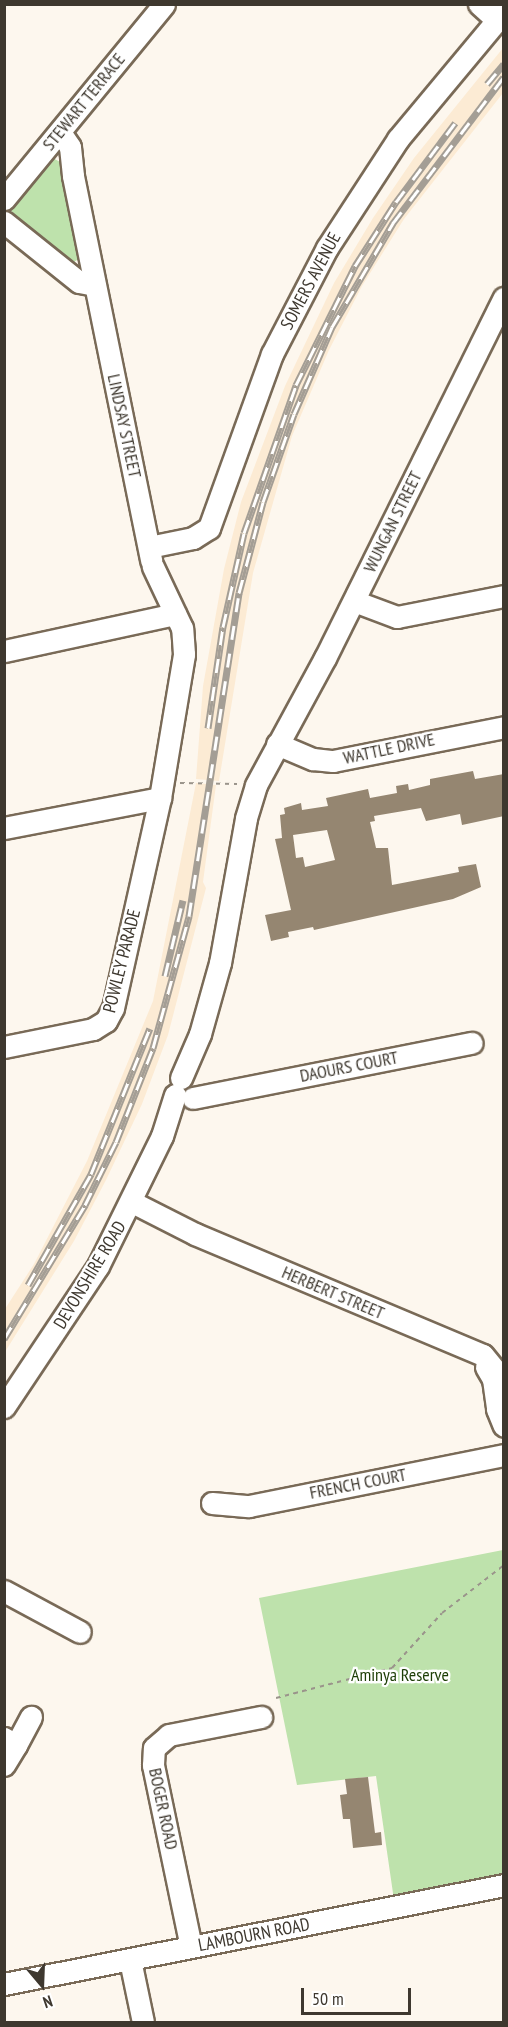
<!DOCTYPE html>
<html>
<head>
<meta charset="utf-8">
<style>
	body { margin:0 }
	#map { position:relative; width:508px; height:2027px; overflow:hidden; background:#fdf7ee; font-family:"PT Sans Narrow",sans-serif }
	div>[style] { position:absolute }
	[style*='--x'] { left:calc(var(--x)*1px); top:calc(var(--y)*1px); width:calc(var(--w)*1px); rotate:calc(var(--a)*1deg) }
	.built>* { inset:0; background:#fcebd4 }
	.green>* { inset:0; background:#bee2ac }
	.building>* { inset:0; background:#958671 }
	.path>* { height:2px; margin-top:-1px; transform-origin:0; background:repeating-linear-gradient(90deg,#9a948b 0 4.5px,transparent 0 9px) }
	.roads { filter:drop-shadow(2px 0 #796a57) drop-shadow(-2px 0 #796a57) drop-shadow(0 2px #796a57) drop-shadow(0 -2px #796a57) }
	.minor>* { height:21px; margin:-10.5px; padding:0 10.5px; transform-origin:10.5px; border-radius:10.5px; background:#fff }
	.rail>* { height:7px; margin-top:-3.5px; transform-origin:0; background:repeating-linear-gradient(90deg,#fff 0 14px,#a49e95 0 28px); box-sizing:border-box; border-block:2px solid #a49e95 }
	span { translate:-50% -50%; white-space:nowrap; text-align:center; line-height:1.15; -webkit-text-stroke:4.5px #fff; paint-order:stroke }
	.street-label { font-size:18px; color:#3e382f }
	.park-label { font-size:18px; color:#1c3d05 }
	.frame { position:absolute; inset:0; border:6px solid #3e382f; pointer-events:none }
	.north { position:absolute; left:12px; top:1955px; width:60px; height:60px; -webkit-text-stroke:4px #fff; paint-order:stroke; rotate:161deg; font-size:16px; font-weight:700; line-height:24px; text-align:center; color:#3e382f }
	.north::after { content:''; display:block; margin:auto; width:21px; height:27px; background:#3e382f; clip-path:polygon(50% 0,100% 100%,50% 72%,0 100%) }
	.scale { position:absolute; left:301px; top:1988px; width:110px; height:27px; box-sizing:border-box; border:3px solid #3e382f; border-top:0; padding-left:8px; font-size:18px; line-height:21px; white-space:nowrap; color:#3e382f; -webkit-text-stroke:4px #fff; paint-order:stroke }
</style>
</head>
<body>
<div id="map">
	<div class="built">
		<div style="clip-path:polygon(503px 48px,503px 93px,404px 219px,362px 286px,329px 350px,292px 436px,253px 573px,219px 781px,196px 779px,203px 686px,224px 569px,241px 502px,285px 386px,334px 283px,373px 218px,414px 158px)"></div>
		<div style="clip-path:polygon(196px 783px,216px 785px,203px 882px,206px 888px,168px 1035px,142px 1104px,106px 1180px,74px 1241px,5px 1352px,5px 1309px,34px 1264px,87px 1161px,153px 1001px)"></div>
	</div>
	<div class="green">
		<div style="clip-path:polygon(51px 157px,62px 163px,80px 258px,71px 264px,11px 211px)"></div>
		<div style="clip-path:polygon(503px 1550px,503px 1877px,394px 1900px,376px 1776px,297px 1785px,259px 1598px)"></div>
	</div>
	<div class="building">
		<div style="clip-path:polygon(evenodd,473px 771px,475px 779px,504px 774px,504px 816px,462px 825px,460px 814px,426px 821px,421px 808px,374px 816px,375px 821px,370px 822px,376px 848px,388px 848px,392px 885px,459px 872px,458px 867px,476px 864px,481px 887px,453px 899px,314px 930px,313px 927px,288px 932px,289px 937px,271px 941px,265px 915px,291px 910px,275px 839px,282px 838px,280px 815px,285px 814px,284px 808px,301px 803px,302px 810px,328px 806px,326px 798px,368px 789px,370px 798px,397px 793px,396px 786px,408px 784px,409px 790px,430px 785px,430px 779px,473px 771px,327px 830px,335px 860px,305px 867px,303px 857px,296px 858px,293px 835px,327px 830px)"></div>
		<div style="clip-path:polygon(368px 1777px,375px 1833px,381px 1832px,382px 1845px,353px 1848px,350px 1819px,343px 1819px,340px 1795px,347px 1794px,345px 1779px)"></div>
	</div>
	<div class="path">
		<div style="--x:180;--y:783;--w:57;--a:1"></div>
		<div style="--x:276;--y:1698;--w:120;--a:-14.5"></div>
		<div style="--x:392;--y:1668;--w:74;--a:-47.7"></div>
		<div style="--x:442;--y:1613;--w:78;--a:-37.7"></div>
	</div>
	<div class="roads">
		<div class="minor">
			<div style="--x:479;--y:4;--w:24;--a:42"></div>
			<div style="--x:60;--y:132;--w:18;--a:56"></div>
			<div style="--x:70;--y:147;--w:29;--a:84"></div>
			<div style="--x:73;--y:176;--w:393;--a:78.5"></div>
			<div style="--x:4;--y:199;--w:252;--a:-50.6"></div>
			<div style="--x:4;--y:222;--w:96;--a:38.7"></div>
			<div style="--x:79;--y:282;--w:16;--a:11"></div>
			<div style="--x:149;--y:547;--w:45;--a:-11.6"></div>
			<div style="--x:193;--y:538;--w:19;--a:-32"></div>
			<div style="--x:209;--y:528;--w:185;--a:-70.1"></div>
			<div style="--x:272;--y:354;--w:119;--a:-62.6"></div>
			<div style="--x:327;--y:248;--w:130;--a:-56.9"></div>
			<div style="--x:398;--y:139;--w:165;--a:-50.2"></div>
			<div style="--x:354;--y:601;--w:46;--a:20.4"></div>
			<div style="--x:397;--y:617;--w:109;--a:-11.1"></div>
			<div style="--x:4;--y:651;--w:175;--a:-12.2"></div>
			<div style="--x:277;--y:744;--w:39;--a:23"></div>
			<div style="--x:313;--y:759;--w:20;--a:6"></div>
			<div style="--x:333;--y:761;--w:174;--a:-11.2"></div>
			<div style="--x:4;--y:828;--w:159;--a:-10.9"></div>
			<div style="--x:4;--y:1047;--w:91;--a:-11.4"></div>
			<div style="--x:93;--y:1029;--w:15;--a:-32"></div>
			<div style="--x:106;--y:1021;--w:15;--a:-62"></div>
			<div style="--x:113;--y:1008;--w:215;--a:-77.4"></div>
			<div style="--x:160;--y:798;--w:146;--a:-80.5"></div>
			<div style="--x:184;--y:654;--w:26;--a:-94"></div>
			<div style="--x:182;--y:628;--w:68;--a:-115.4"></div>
			<div style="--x:181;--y:1078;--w:48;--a:-66.6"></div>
			<div style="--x:200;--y:1034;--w:74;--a:-74.3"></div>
			<div style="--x:220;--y:963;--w:147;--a:-79.8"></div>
			<div style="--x:246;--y:818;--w:34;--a:-73"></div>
			<div style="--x:256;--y:785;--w:145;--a:-61.5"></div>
			<div style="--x:325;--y:658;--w:402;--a:-63.6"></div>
			<div style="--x:193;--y:1098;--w:284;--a:-11.2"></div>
			<div style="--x:132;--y:1202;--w:71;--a:26.9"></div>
			<div style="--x:195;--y:1234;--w:312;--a:22.8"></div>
			<div style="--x:483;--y:1355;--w:33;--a:51"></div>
			<div style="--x:486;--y:1367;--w:14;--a:60"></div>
			<div style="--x:493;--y:1379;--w:30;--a:82"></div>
			<div style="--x:497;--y:1409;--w:18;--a:68"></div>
			<div style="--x:4;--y:1407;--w:169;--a:-56.3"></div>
			<div style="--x:98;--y:1266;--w:145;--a:-63.8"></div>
			<div style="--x:162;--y:1136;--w:43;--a:-72.4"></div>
			<div style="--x:212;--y:1503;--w:37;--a:5"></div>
			<div style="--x:249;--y:1506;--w:260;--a:-11.3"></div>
			<div style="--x:4;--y:1591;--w:86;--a:28.3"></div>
			<div style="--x:4;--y:1738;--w:14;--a:30"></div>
			<div style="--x:16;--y:1745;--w:23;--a:121"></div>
			<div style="--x:16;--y:1745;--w:32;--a:-62"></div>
			<div style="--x:191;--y:1947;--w:186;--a:-101.8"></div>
			<div style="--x:153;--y:1765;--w:17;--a:-87"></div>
			<div style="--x:154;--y:1748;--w:20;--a:-41"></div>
			<div style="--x:169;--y:1735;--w:94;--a:-11.1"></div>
			<div style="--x:130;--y:1960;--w:63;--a:78.2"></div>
			<div style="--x:4;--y:1984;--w:510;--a:-11.2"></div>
		</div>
	</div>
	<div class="rail">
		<div style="--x:487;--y:84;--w:26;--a:-50"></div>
		<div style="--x:208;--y:728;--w:102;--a:-81.6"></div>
		<div style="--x:223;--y:627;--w:96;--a:-77.4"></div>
		<div style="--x:244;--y:533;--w:157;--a:-70.6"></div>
		<div style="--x:296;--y:385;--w:133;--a:-63.6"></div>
		<div style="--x:355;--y:266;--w:76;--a:-57.4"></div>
		<div style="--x:396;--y:202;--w:99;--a:-53.2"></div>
		<div style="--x:165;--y:976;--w:78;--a:-76.7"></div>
		<div style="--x:28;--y:1285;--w:128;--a:-60.4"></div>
		<div style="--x:91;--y:1174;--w:157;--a:-68"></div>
		<div style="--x:4;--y:1339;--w:157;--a:-58.8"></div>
		<div style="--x:85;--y:1205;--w:70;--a:-63.8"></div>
		<div style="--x:116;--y:1142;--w:101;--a:-68.5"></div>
		<div style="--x:153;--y:1048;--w:137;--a:-74.7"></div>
		<div style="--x:189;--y:916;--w:327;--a:-81.2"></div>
		<div style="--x:239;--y:593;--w:94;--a:-75.2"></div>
		<div style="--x:263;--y:502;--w:93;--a:-70.6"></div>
		<div style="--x:294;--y:414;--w:95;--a:-66.4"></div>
		<div style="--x:332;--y:327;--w:121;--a:-59.6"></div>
		<div style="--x:393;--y:223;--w:183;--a:-52.8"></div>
	</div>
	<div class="street-label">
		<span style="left:84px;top:102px;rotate:-51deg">STEWART TERRACE</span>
		<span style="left:311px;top:281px;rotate:-62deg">SOMERS AVENUE</span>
		<span style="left:124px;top:426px;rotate:78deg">LINDSAY STREET</span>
		<span style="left:393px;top:522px;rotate:-64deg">WUNGAN STREET</span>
		<span style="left:389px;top:749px;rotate:-12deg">WATTLE DRIVE</span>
		<span style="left:122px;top:961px;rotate:-76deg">POWLEY PARADE</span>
		<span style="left:349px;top:1067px;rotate:-11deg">DAOURS COURT</span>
		<span style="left:90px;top:1275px;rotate:-59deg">DEVONSHIRE ROAD</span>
		<span style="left:333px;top:1293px;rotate:23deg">HERBERT STREET</span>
		<span style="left:358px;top:1484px;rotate:-11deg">FRENCH COURT</span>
		<span style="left:163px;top:1809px;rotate:78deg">BOGER ROAD</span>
		<span style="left:254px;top:1935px;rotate:-11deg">LAMBOURN ROAD</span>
	</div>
	<div class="park-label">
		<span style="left:400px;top:1675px">Aminya Reserve</span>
	</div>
	<div class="frame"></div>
	<div class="north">N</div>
	<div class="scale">50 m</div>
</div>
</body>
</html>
